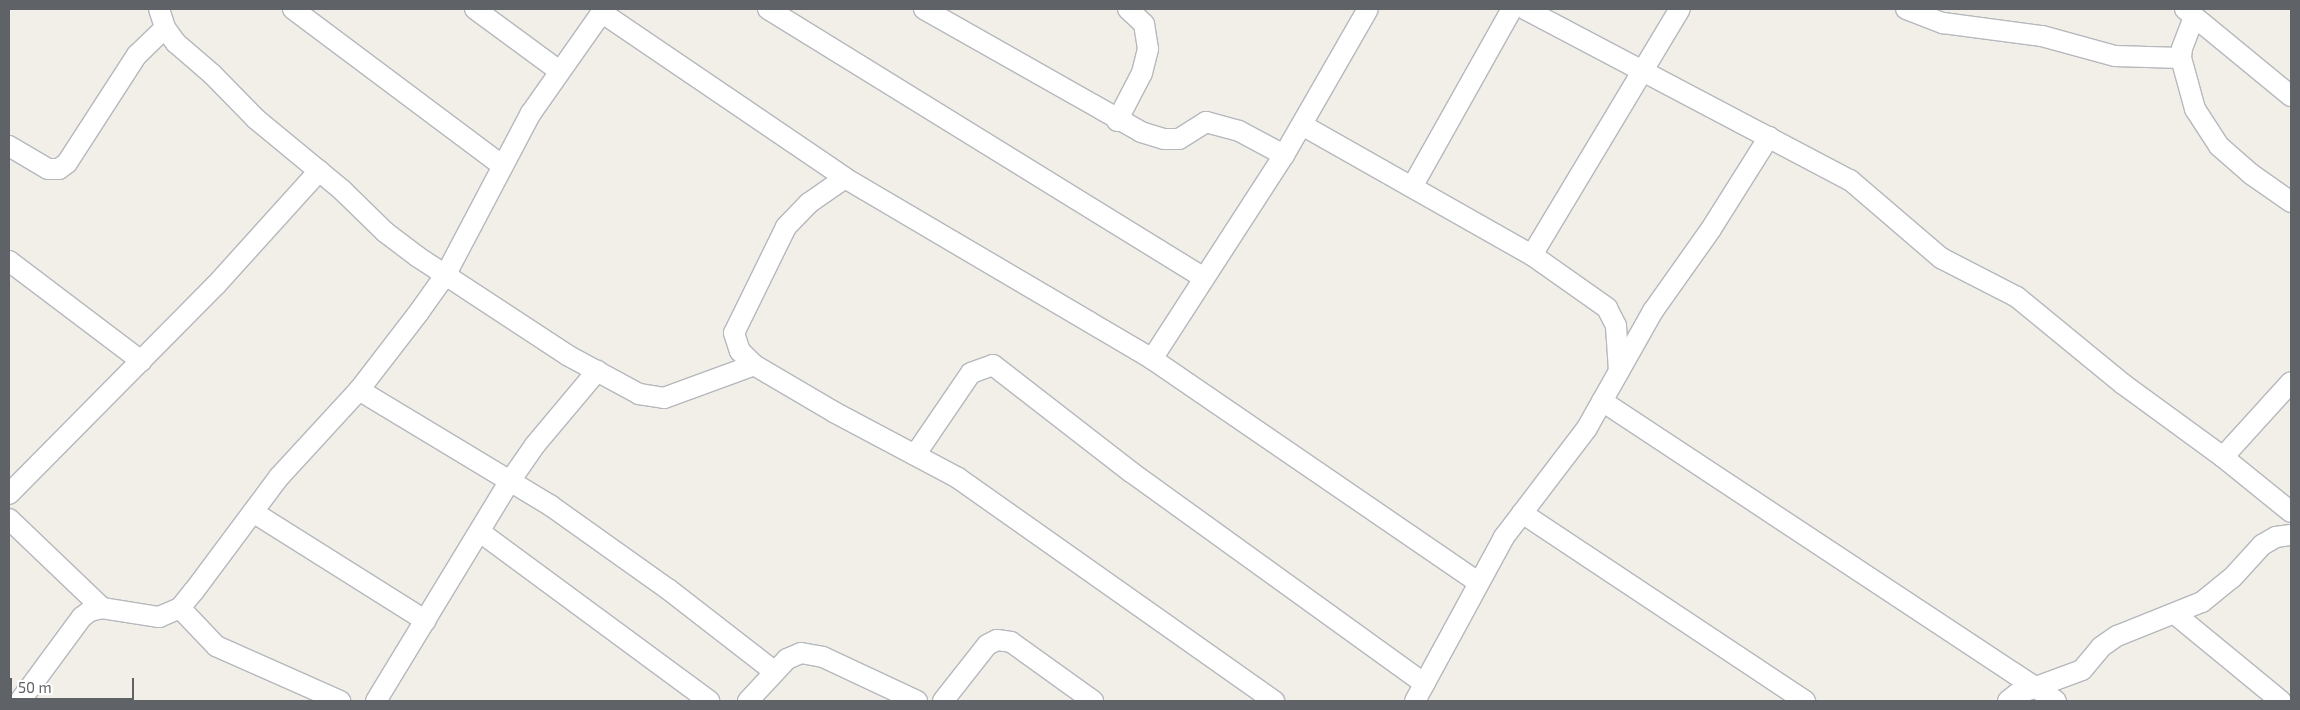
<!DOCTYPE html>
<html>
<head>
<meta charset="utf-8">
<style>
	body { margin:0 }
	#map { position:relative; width:2300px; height:710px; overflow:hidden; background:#f1efe8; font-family:"Exo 2",sans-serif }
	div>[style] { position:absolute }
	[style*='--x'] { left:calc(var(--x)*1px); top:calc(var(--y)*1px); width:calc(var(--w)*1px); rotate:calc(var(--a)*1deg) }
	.roads { filter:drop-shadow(1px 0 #b5b8bc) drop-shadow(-1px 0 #b5b8bc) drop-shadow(0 1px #b5b8bc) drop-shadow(0 -1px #b5b8bc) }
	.minor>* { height:20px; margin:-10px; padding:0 10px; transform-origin:10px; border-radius:10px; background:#fff }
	span { translate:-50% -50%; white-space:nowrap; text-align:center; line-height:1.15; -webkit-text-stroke:4px #fff; paint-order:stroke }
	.frame { position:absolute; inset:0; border:10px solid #5f6368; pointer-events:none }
	.scale { position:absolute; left:10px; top:678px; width:124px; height:22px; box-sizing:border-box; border:2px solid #5f6368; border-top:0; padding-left:6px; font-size:15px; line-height:18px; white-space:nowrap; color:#5f6368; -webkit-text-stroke:4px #fff; paint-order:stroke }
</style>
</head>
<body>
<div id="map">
	<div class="roads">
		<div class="minor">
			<div style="--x:159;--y:9;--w:20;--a:72"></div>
			<div style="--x:165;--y:28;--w:19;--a:54"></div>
			<div style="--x:176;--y:43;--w:48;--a:40.7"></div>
			<div style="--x:212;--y:74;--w:63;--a:45.6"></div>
			<div style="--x:256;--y:119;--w:112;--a:39.5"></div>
			<div style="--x:342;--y:190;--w:60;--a:44.3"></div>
			<div style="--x:385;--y:232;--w:41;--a:37.1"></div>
			<div style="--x:418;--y:257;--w:178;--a:33.3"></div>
			<div style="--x:567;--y:355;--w:82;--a:28.4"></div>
			<div style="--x:639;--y:394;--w:25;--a:9"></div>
			<div style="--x:664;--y:398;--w:96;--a:-20.1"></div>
			<div style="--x:293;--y:9;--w:262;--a:36.8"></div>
			<div style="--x:475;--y:9;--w:103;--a:36.3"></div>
			<div style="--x:768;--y:9;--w:512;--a:31.67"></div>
			<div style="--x:924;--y:9;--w:249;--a:29.5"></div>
			<div style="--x:1141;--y:132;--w:24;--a:17"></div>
			<div style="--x:1164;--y:139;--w:15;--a:0"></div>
			<div style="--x:1179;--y:139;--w:32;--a:-32"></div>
			<div style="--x:1206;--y:122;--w:34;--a:15"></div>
			<div style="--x:1239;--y:131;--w:51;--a:28.1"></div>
			<div style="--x:1525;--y:9;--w:367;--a:27.8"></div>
			<div style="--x:1850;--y:180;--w:120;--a:40.6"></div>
			<div style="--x:1941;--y:258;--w:85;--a:27.2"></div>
			<div style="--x:2017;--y:297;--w:137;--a:39.4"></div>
			<div style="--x:2123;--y:384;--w:124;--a:36.1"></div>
			<div style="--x:2223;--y:457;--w:87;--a:39"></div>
			<div style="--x:1906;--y:9;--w:40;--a:21"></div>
			<div style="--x:1943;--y:23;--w:100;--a:7.5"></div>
			<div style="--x:2042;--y:36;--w:76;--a:15.3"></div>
			<div style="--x:2115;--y:56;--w:66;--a:1.7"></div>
			<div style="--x:2185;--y:9;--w:137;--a:39.4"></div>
			<div style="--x:601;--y:12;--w:295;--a:34.2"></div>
			<div style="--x:845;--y:178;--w:356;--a:30.5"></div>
			<div style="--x:1152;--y:359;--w:395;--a:34.4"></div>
			<div style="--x:2194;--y:17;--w:33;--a:111"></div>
			<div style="--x:2182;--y:48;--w:10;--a:96"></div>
			<div style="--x:2181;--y:58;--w:53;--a:74.6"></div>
			<div style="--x:2195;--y:109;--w:44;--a:57"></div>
			<div style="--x:2219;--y:146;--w:43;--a:41.2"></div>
			<div style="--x:2251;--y:174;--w:49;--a:35"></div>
			<div style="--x:1117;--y:121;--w:54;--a:-62.5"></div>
			<div style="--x:1142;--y:73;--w:25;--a:-76"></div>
			<div style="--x:1148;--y:49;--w:25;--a:-99"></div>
			<div style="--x:1144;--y:24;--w:22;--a:-137"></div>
			<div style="--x:1302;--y:125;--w:264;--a:29.5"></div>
			<div style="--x:1532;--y:255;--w:287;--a:-59"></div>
			<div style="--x:9;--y:146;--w:45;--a:30.5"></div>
			<div style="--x:48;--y:169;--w:11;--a:0"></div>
			<div style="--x:59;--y:169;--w:10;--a:-37"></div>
			<div style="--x:67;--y:163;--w:129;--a:-57.1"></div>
			<div style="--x:137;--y:55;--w:39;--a:-44"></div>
			<div style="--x:845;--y:178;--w:44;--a:145.2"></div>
			<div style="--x:809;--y:203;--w:33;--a:134"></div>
			<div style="--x:786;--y:227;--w:118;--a:116.1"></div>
			<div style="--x:734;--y:333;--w:19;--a:72"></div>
			<div style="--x:740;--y:351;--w:20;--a:45"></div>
			<div style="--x:754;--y:365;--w:93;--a:30.4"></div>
			<div style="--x:834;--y:412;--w:140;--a:28"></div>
			<div style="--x:958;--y:478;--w:387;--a:35.2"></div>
			<div style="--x:1412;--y:187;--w:204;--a:-60.7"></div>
			<div style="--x:1532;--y:255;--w:92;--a:35.2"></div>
			<div style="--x:1607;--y:308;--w:20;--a:63"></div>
			<div style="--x:1616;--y:326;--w:45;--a:86.2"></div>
			<div style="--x:9;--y:261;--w:166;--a:37.1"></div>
			<div style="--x:1152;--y:359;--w:243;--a:-57.1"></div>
			<div style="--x:1284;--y:155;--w:168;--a:-60.1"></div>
			<div style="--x:359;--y:390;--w:224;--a:31.1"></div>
			<div style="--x:551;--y:506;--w:143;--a:35.4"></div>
			<div style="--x:668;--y:589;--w:135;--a:37.8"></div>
			<div style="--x:1602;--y:401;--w:544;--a:33.46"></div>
			<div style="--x:915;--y:455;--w:99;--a:-55.7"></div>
			<div style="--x:971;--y:373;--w:23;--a:-20"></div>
			<div style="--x:993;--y:365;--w:175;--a:37.8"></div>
			<div style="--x:1131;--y:472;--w:362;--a:35.8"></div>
			<div style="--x:2223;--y:457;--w:101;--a:-47.8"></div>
			<div style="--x:9;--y:494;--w:294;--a:-45.3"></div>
			<div style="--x:216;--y:285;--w:154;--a:-47.9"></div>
			<div style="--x:253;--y:512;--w:204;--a:32.2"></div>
			<div style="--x:1522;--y:513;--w:340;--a:33.6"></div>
			<div style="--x:9;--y:519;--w:129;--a:43.7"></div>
			<div style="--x:480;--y:532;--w:285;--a:36.4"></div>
			<div style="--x:180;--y:608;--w:52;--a:46.5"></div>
			<div style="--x:216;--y:646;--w:136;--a:23.9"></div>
			<div style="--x:2175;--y:614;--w:137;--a:39.4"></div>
			<div style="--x:20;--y:701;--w:104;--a:-53.6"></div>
			<div style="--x:82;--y:617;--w:10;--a:-37"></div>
			<div style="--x:90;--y:611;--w:12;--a:-14"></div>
			<div style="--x:102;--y:608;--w:58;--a:9"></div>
			<div style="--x:159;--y:617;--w:23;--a:-23"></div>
			<div style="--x:180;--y:608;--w:22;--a:-51"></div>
			<div style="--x:194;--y:591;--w:142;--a:-53.3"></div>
			<div style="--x:279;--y:477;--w:118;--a:-47.4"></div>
			<div style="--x:359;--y:390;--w:98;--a:-52.4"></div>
			<div style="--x:419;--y:312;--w:47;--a:-54.6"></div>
			<div style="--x:446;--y:274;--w:182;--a:-62.2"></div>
			<div style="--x:531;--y:113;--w:127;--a:-54.9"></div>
			<div style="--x:376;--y:701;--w:258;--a:-58.7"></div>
			<div style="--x:510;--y:481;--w:44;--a:-55.2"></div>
			<div style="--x:535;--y:445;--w:97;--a:-50"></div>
			<div style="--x:748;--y:701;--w:57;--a:-47.1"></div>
			<div style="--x:787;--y:659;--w:15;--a:-23"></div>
			<div style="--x:801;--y:653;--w:22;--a:10"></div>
			<div style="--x:823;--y:657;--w:104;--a:25.1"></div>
			<div style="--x:943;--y:701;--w:71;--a:-51.8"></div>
			<div style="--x:987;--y:645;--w:11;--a:-27"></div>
			<div style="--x:997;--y:640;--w:14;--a:8"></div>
			<div style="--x:1011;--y:642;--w:101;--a:35.7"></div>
			<div style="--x:1415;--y:701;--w:187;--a:-61.5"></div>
			<div style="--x:1504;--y:537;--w:137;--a:-52.7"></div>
			<div style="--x:1587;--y:428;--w:134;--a:-60.6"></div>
			<div style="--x:1653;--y:311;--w:100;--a:-54.7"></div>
			<div style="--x:1711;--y:229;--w:109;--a:-57.8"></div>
			<div style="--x:2008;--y:701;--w:11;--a:-38"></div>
			<div style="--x:2017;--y:694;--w:69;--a:-20.3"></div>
			<div style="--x:2082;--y:670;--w:30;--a:-50"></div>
			<div style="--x:2101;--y:647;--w:19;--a:-35"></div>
			<div style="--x:2117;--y:636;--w:92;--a:-21.8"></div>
			<div style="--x:2202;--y:602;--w:38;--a:-39"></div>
			<div style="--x:2232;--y:578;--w:45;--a:-47.7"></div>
			<div style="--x:2262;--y:545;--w:16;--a:-30"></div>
			<div style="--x:2276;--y:537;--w:15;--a:-8"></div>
		</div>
	</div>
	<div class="frame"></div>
	<div class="scale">50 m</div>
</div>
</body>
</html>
